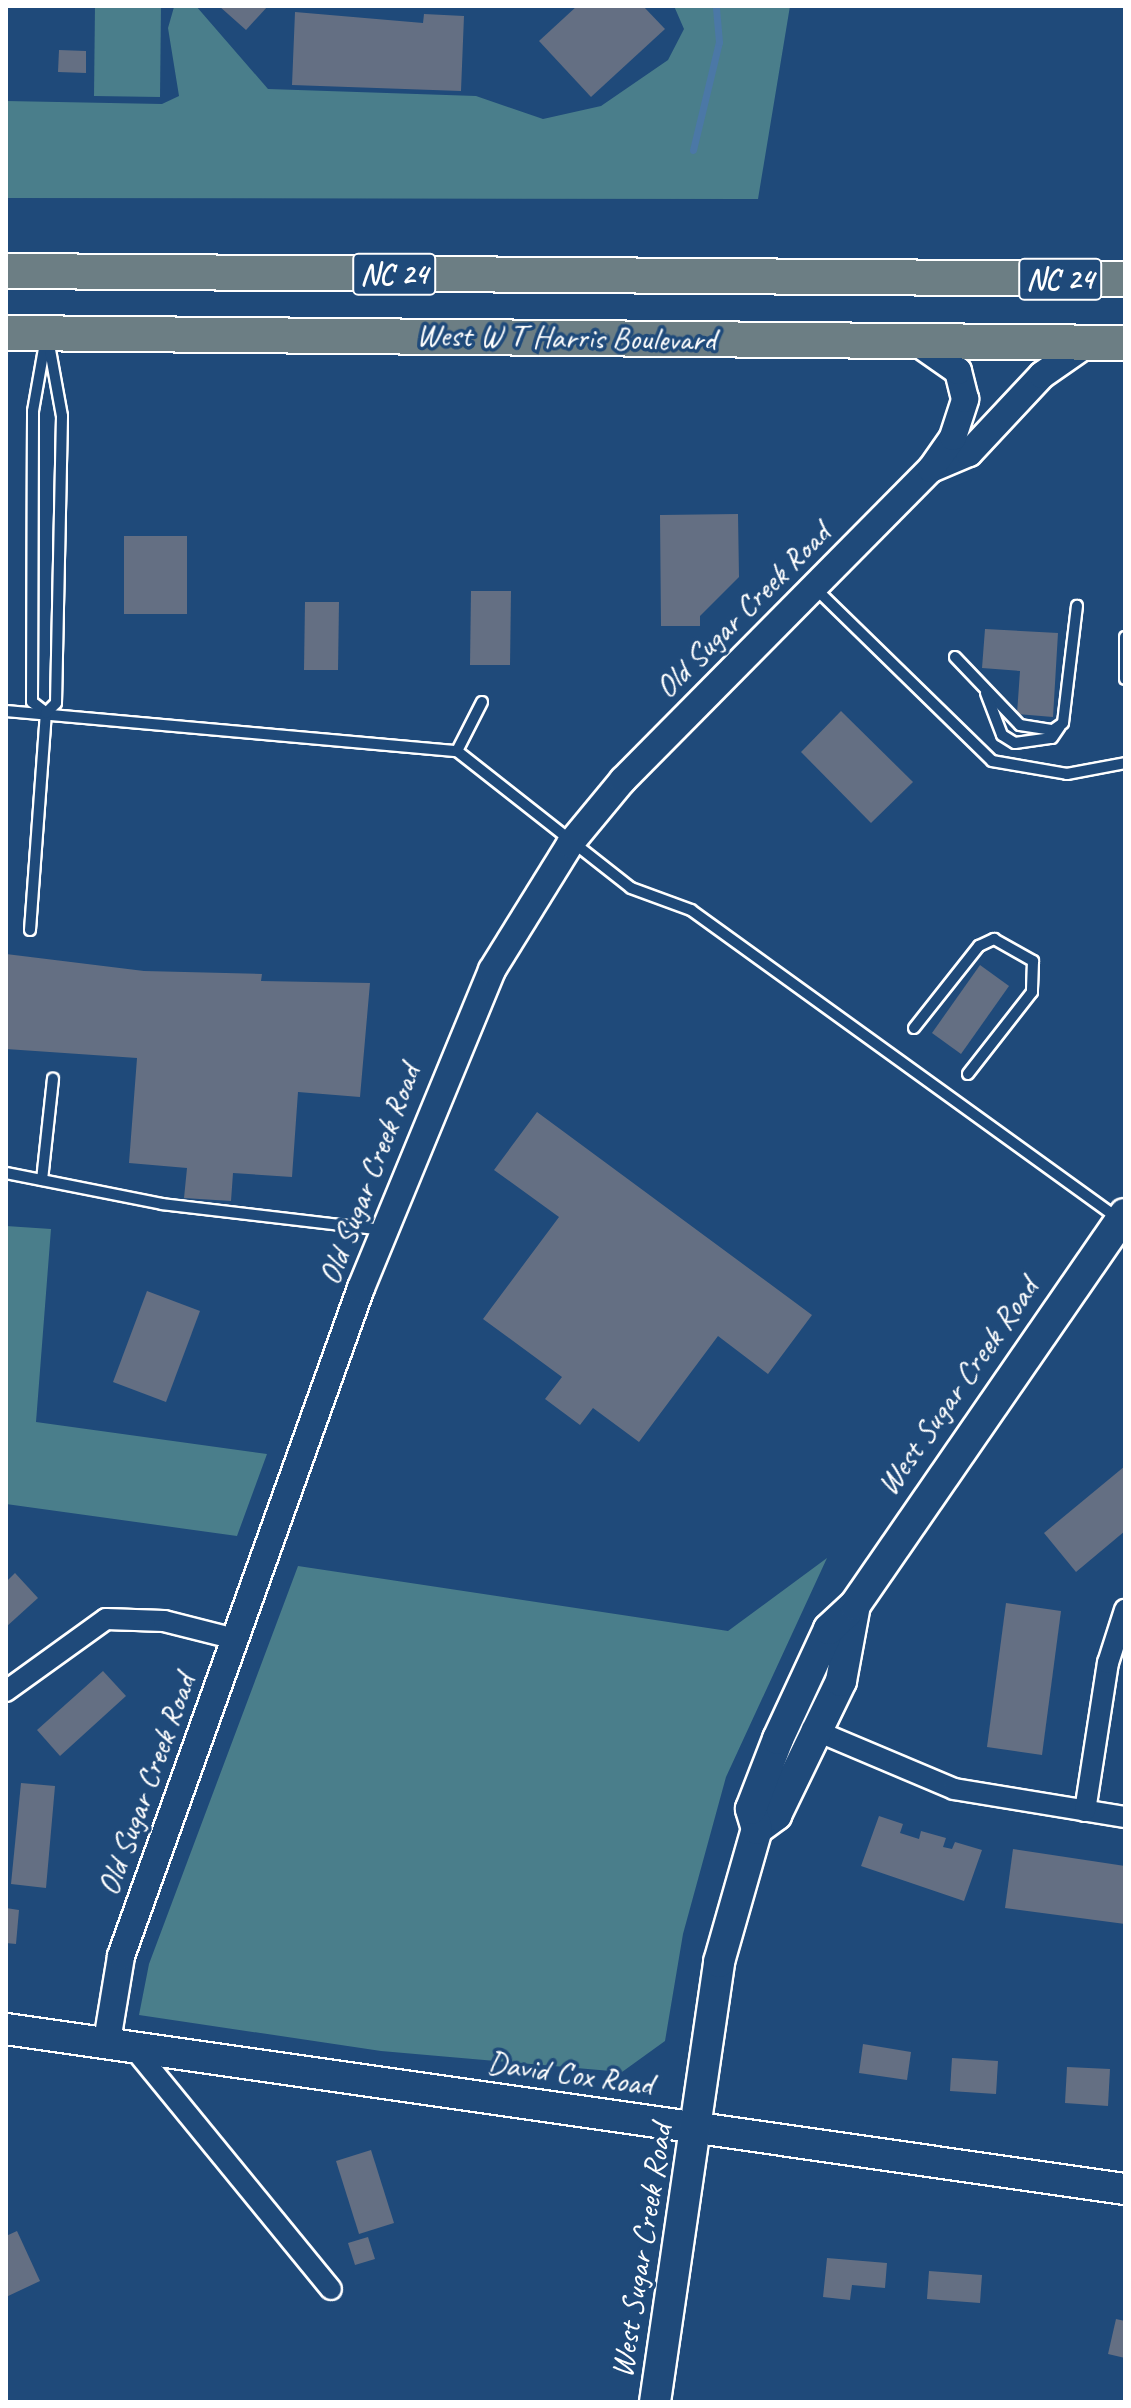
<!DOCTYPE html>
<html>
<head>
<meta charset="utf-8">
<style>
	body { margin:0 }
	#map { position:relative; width:1131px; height:2408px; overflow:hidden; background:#1f4a7a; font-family:Caveat,sans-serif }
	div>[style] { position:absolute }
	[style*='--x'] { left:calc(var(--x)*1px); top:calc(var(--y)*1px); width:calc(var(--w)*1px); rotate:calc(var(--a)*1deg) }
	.green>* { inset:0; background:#4a7e8b }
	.stream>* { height:7px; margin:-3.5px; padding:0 3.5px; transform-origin:3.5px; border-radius:3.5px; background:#4b78a6 }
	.building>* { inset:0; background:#646f83 }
	.roads { filter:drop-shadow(2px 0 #fff) drop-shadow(-2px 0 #fff) drop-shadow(0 2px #fff) drop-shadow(0 -2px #fff) }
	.service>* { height:10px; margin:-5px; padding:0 5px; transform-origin:5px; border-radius:5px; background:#1f4a7a }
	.minor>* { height:20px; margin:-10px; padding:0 10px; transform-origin:10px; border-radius:10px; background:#1f4a7a }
	.tertiary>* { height:26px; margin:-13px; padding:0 13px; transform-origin:13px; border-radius:13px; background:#1f4a7a }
	.secondary>* { height:30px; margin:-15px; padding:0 15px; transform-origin:15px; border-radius:15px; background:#1f4a7a }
	.primary>* { height:34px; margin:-17px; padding:0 17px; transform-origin:17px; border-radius:17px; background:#6c7e84 }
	span { translate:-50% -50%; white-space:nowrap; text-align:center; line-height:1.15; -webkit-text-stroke:7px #1f4a7a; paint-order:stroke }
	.shield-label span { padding:2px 6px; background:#1f4a7a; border:2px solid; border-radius:6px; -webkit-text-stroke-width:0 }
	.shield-label { font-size:30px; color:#fff; font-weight:700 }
	.street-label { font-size:32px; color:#fff }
	.frame { position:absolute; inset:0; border:8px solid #fff; pointer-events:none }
</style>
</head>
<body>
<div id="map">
	<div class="green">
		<div style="clip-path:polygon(95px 6px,161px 6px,160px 97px,94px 96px)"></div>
		<div style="clip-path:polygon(196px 6px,268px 89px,476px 96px,543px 119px,601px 106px,668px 60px,684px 29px,674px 6px,790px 6px,758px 199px,6px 198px,6px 101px,162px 104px,179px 96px,168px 28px,174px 7px)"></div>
		<div style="clip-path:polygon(6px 1226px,51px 1229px,36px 1422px,267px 1454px,237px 1536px,6px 1504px)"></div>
		<div style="clip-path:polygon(827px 1558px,726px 1777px,683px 1934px,665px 2041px,622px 2072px,381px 2051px,139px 2015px,149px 1964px,298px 1566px,728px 1631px)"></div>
	</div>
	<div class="stream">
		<div style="--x:693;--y:150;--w:111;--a:-76.5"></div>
		<div style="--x:719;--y:42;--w:36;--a:-95"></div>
	</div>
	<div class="building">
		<div style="clip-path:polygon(219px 6px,268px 6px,246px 30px)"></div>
		<div style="clip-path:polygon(577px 6px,643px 6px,665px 29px,591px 97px,539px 41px)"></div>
		<div style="clip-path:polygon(295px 12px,423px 23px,424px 14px,464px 16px,461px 91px,292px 85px)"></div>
		<div style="clip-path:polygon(59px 50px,86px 51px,86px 73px,58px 72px)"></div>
		<div style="clip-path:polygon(738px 514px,739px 577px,700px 616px,700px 626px,661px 626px,660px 515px)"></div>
		<div style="clip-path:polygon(124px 536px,187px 536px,187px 614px,124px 614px)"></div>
		<div style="clip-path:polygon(471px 591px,511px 591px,510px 665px,470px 665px)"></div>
		<div style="clip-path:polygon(305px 602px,339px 602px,338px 670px,304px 670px)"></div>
		<div style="clip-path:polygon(985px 629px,1058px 633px,1053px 717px,1017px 714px,1020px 671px,982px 668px)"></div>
		<div style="clip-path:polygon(841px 711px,913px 782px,871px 823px,801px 752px)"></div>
		<div style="clip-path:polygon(6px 954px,144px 971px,262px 974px,261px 981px,370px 983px,360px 1097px,298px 1092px,292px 1177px,233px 1173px,231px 1201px,184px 1198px,187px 1168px,129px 1163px,137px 1058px,6px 1049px)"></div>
		<div style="clip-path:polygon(980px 965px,1009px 986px,961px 1054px,932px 1033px)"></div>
		<div style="clip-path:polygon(537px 1112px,812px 1315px,768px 1374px,718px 1336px,639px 1442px,593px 1408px,580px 1425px,545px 1399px,562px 1377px,483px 1319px,559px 1217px,494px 1170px)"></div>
		<div style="clip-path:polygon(147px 1291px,200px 1311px,166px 1402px,113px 1382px)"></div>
		<div style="clip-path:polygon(1125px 1466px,1125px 1531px,1076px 1572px,1044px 1533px)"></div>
		<div style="clip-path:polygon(15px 1573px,38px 1598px,6px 1627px,6px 1582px)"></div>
		<div style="clip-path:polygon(1006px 1603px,1061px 1611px,1042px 1755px,987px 1747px)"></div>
		<div style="clip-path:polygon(103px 1671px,126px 1696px,60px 1756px,37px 1730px)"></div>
		<div style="clip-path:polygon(21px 1783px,55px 1786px,46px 1888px,11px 1884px)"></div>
		<div style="clip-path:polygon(879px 1816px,903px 1824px,900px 1833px,919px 1839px,921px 1831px,946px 1838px,943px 1847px,952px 1849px,955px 1842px,982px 1850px,964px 1901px,861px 1866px)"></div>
		<div style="clip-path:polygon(1013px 1849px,1125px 1866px,1125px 1924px,1005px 1908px)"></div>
		<div style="clip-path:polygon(6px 1908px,19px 1910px,16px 1944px,6px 1943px)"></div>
		<div style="clip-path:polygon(863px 2044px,911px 2052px,907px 2080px,859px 2073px)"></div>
		<div style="clip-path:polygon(952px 2058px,998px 2061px,996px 2094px,950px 2091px)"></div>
		<div style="clip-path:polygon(1067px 2067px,1110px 2069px,1108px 2106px,1065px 2103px)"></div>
		<div style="clip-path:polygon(371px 2150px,394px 2223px,359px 2234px,336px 2161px)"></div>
		<div style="clip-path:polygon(17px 2231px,40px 2281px,6px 2297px,6px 2236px)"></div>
		<div style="clip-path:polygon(368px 2237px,375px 2259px,355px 2265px,348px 2243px)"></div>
		<div style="clip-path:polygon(827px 2258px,887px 2263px,885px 2288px,852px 2285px,850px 2300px,823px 2297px)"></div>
		<div style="clip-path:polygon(929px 2271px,982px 2275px,980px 2303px,927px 2299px)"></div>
		<div style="clip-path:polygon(1116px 2319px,1125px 2321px,1125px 2358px,1108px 2354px)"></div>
	</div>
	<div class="roads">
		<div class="service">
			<div style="--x:816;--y:589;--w:246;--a:44.3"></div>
			<div style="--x:992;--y:761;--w:76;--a:9.8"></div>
			<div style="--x:1067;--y:774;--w:59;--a:-10.7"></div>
			<div style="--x:1125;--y:637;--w:42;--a:90"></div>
			<div style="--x:955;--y:657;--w:94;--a:46.3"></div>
			<div style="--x:1020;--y:725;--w:33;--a:9"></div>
			<div style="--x:1053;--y:730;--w:12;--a:-35"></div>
			<div style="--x:1063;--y:723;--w:118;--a:-83.2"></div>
			<div style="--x:986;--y:693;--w:45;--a:69.1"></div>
			<div style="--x:1002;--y:735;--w:15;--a:32"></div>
			<div style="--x:1015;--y:743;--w:37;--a:-8"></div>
			<div style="--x:1052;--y:738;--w:14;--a:-56"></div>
			<div style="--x:6;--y:711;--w:453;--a:5.1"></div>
			<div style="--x:457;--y:751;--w:221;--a:38.2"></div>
			<div style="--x:631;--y:888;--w:64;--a:20.1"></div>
			<div style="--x:691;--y:910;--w:528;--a:35.83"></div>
			<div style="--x:45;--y:712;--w:16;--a:-142"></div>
			<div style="--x:32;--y:702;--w:291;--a:-89.8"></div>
			<div style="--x:33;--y:411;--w:69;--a:-80"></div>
			<div style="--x:457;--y:751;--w:55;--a:-63"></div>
			<div style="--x:30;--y:930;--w:218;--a:-85.8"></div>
			<div style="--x:46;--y:713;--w:14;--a:-45"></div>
			<div style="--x:56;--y:703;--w:287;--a:-88.8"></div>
			<div style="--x:62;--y:416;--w:78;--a:-100.3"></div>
			<div style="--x:914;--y:1028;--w:105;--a:-51.6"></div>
			<div style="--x:979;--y:946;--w:17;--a:-25"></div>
			<div style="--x:994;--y:939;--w:45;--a:29.4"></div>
			<div style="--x:1033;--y:961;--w:31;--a:92"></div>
			<div style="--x:1032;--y:992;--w:104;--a:128"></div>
			<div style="--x:6;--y:1173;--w:159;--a:11.2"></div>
			<div style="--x:162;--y:1204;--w:223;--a:6.7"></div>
			<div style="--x:42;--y:1180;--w:102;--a:-83.8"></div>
		</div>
		<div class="minor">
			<div style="--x:6;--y:1691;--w:123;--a:-35.8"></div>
			<div style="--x:106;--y:1619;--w:58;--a:2"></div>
			<div style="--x:164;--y:1621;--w:73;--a:14.2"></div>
			<div style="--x:812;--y:1729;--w:154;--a:22.9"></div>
			<div style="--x:954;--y:1789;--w:173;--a:9.3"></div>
			<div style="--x:1085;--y:1811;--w:150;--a:-81.2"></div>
			<div style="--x:1108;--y:1663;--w:56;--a:-72.2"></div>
			<div style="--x:132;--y:2046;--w:314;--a:50.7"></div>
		</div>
		<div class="tertiary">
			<div style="--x:931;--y:469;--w:41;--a:-22.8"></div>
			<div style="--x:969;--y:453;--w:107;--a:-46.9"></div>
			<div style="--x:1042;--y:375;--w:56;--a:-34.8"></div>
			<div style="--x:107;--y:2041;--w:86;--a:-80.6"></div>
			<div style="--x:121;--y:1956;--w:710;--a:-70.24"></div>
			<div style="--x:361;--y:1288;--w:344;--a:-67.6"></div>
			<div style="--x:492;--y:970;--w:148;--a:-58.2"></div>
			<div style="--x:570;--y:844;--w:83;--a:-50.4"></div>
			<div style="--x:623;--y:780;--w:438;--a:-45.3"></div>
			<div style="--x:931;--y:469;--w:39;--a:-55"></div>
			<div style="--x:953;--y:437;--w:40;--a:-72"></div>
			<div style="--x:965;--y:399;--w:29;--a:-104"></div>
			<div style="--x:958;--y:371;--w:52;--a:-145.1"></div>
		</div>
		<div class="secondary">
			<div style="--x:757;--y:1829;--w:24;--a:-36"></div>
			<div style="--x:776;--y:1815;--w:149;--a:-64.1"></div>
			<div style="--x:841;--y:1681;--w:77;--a:-79.6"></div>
			<div style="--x:6;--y:2029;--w:1130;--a:8.14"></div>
			<div style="--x:655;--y:2402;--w:445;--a:-81.7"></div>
			<div style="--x:719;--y:1962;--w:138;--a:-74.1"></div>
			<div style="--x:757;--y:1829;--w:21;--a:-107"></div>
			<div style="--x:751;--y:1809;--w:75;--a:-68.9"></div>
			<div style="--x:778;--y:1739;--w:121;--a:-65.1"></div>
			<div style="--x:829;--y:1629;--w:35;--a:-43"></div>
			<div style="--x:855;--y:1605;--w:475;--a:-55.4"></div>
		</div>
		<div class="primary">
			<div style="--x:6;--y:271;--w:1119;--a:0.41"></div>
			<div style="--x:6;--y:333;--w:1119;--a:0.51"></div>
		</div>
	</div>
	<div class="shield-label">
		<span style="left:394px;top:274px">NC 24</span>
		<span style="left:1060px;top:279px">NC 24</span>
	</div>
	<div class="street-label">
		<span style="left:566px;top:338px;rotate:1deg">West W T Harris Boulevard</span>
		<span style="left:743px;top:611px;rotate:-45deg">Old Sugar Creek Road</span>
		<span style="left:370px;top:1175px;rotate:-69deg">Old Sugar Creek Road</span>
		<span style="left:958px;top:1387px;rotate:-55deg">West Sugar Creek Road</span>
		<span style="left:147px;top:1785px;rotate:-70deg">Old Sugar Creek Road</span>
		<span style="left:570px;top:2074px;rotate:8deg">David Cox Road</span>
		<span style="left:642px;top:2251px;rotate:-81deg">West Sugar Creek Road</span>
	</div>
	<div class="frame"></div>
</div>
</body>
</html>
